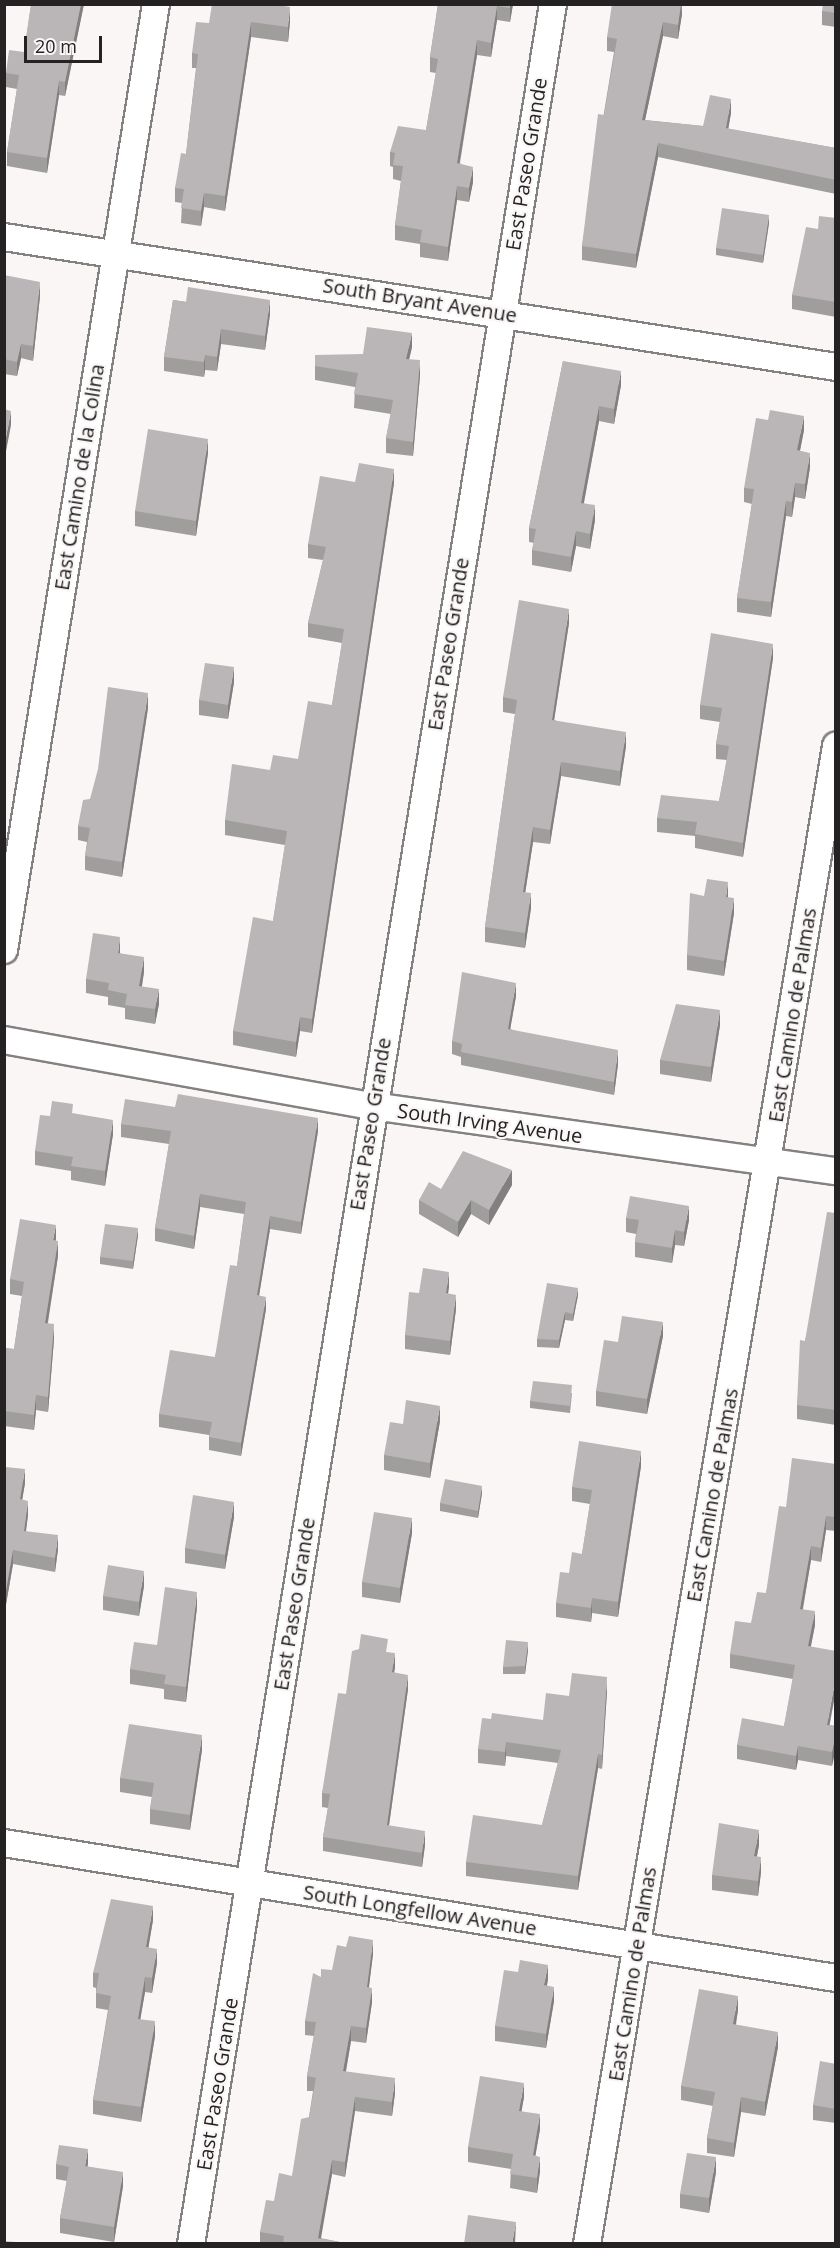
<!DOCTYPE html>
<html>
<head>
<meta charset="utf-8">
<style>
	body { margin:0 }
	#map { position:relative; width:840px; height:2248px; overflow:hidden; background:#faf6f6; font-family:"Open Sans",sans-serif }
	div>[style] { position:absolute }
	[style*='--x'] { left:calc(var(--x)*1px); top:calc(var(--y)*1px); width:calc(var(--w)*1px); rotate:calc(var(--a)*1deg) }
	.roads { filter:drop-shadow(2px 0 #848181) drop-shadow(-2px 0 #848181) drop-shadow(0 2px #848181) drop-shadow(0 -2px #848181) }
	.minor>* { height:26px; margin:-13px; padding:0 13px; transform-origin:13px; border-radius:13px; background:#fff }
	.wall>* { inset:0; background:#a09d9d }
	.shaded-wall>* { inset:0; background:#827f80 }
	.building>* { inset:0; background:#bab6b7 }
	span { translate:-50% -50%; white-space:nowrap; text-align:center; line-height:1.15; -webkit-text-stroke:4.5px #faf6f6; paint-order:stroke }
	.street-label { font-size:20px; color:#242223 }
	.frame { position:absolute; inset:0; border:6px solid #242223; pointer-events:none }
	.scale { position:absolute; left:24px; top:36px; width:78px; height:27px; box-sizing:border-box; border:3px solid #242223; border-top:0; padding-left:8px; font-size:18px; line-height:21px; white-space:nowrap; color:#242223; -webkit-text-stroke:4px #faf6f6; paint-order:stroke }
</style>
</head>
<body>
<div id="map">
	<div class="roads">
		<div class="minor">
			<div style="--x:4;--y:237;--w:842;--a:8.88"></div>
			<div style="--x:4;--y:950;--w:958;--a:-80.87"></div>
			<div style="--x:4;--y:1040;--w:374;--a:10.2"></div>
			<div style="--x:372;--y:1106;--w:469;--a:8"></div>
			<div style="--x:4;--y:1843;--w:843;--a:9.22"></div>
			<div style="--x:191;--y:2244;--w:2269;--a:-80.82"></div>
			<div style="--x:587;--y:2244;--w:1519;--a:-80.56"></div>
		</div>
	</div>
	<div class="wall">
		<div style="clip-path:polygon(22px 4px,84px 4px,65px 96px,59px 95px,47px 173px,7px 166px,7px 152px,17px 89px,6px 87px,6px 73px,24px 52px,31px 6px)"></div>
		<div style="clip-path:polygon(438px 4px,513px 4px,510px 22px,497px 20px,491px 57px,477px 55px,460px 163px,473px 182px,469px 202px,457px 200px,448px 261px,420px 257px,420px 244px,395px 240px,395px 225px,401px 181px,393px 179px,393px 167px,390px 166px,390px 152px,426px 130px,436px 73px,430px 72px,430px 57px)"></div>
		<div style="clip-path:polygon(682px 4px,682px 14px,678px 39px,663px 36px,645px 120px,703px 126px,731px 113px,728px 129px,836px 148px,836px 194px,658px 157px,636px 268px,582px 260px,582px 246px,614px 52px,607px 51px,607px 37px)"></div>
		<div style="clip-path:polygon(836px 4px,836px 27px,822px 25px,822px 11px)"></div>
		<div style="clip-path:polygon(290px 21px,288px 42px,251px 37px,225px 211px,204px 207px,201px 226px,181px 223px,182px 203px,175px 202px,175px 188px,186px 154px,196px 68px,192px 68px,192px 53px,209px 23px)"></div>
		<div style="clip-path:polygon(836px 218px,836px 317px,792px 309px,792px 295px,818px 229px)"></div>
		<div style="clip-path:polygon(769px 223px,763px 263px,716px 255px,716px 248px)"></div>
		<div style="clip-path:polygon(4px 275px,40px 296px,33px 361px,21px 358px,17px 376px,4px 374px)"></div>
		<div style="clip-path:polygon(173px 300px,270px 314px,265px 350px,221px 344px,217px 371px,205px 370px,204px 377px,164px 371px,164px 357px)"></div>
		<div style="clip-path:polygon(412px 347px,409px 359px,420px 375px,413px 456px,386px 453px,386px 438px,391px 414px,354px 408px,355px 387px,315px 380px,315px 366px,363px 354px)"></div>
		<div style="clip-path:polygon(563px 361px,621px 385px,614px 424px,599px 421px,584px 503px,595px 520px,590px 549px,576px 546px,571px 572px,532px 565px,532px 550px,534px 543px,529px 542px,529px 528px)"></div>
		<div style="clip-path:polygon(804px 430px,800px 451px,810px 467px,805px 499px,795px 497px,792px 517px,786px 516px,771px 617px,737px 612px,737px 598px,752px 504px,744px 502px,744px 488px)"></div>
		<div style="clip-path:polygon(208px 453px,196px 536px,135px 526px,135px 511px)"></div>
		<div style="clip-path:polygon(355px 482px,394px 483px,312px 1033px,300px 1031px,296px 1057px,233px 1045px,233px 1031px,273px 921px,285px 845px,225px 835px,225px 820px,270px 770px,298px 759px,332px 705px,342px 643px,308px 637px,308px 623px,323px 560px,308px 558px,308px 544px)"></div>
		<div style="clip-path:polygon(569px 623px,554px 720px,626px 746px,620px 786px,561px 776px,550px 844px,533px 842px,525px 893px,531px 908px,525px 948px,485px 942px,485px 927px,515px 714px,503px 712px,503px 697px)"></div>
		<div style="clip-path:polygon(773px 658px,743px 857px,695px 848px,695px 836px,657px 832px,657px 818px,719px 801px,727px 760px,716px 759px,716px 744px,720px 722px,700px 719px,700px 705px)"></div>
		<div style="clip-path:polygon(234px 682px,228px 719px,199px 715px,199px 700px)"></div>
		<div style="clip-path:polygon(148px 708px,122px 877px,85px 870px,85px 856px,87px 842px,78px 840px,78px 826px,90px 799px)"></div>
		<div style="clip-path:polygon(704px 896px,734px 913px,724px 976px,687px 970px,687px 955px)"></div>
		<div style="clip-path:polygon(120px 953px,144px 972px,142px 987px,159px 1004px,155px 1024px,125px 1019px,125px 1008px,108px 1005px,108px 997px,86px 993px,86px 979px)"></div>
		<div style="clip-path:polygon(516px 996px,510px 1029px,618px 1064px,614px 1095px,461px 1065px,461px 1057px,452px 1054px,452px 1041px)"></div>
		<div style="clip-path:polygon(720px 1025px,711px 1082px,660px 1074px,660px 1060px)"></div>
		<div style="clip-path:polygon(73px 1114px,113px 1134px,105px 1186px,71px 1180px,71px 1171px,35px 1165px,35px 1151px,50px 1116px)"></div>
		<div style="clip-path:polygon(121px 1124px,318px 1131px,301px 1234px,270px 1229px,259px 1295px,266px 1309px,241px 1456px,209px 1450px,209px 1435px,159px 1427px,159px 1414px,215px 1357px,237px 1266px,244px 1214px,200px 1207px,194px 1249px,155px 1241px,155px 1228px,169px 1144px,121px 1137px)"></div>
		<div style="clip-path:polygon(512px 1185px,489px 1225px,471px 1214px,458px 1237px,419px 1214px,419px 1200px,441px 1189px)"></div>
		<div style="clip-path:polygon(836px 1213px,836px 1425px,797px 1419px,797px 1405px,805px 1341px)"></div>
		<div style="clip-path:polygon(626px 1218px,689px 1220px,684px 1246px,675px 1245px,672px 1263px,635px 1257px,635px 1242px,636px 1234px,626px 1232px)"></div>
		<div style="clip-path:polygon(138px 1235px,133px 1269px,100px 1264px,100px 1257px)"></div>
		<div style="clip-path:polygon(55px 1241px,58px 1256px,48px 1323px,54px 1339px,48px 1412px,36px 1410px,34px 1430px,4px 1426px,4px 1348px,14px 1349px,22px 1296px,10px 1294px,10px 1279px)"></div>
		<div style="clip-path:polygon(449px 1286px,448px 1294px,456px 1309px,450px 1355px,405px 1349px,405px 1335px,419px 1293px)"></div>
		<div style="clip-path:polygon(578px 1295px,573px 1321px,565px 1320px,559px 1348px,537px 1347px,537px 1339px)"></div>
		<div style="clip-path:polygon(663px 1336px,647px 1414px,596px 1406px,596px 1391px,618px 1342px)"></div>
		<div style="clip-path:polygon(572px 1393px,570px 1413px,530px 1408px,530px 1401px)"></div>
		<div style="clip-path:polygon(440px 1421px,430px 1478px,384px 1470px,384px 1455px)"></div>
		<div style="clip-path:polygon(836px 1464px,836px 1531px,826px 1530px,821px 1562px,811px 1560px,803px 1609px,815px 1625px,811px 1646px,829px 1725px,836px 1726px,832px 1766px,798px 1760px,796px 1770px,737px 1759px,737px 1745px,784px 1726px,793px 1679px,730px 1668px,730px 1654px,751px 1623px,766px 1593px,786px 1507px)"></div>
		<div style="clip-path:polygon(641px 1466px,618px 1617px,592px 1613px,591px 1622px,556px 1617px,556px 1603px,569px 1573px,582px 1554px,590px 1504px,572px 1501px,572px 1487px)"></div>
		<div style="clip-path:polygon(4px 1474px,25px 1483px,22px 1500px,28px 1515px,26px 1531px,58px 1549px,55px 1572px,13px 1564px,4px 1616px)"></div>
		<div style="clip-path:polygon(482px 1493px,478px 1518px,440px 1511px,440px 1503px)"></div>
		<div style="clip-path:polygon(234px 1517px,225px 1569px,185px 1563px,185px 1548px)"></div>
		<div style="clip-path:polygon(412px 1533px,400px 1603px,362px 1597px,362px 1582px)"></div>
		<div style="clip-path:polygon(144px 1586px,139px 1616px,103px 1610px,103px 1596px)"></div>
		<div style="clip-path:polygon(197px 1607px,186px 1702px,164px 1699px,164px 1689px,130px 1684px,130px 1669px,157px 1645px)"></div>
		<div style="clip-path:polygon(528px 1650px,525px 1674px,503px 1674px,503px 1667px)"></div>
		<div style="clip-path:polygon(388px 1652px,395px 1667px,394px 1672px,408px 1689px,389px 1826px,425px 1845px,422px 1867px,323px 1851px,323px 1837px,328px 1808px,322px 1807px,322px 1793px,346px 1694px)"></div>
		<div style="clip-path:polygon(607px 1691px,602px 1769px,598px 1768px,578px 1890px,466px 1876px,466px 1862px,542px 1825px,558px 1763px,506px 1756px,505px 1766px,478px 1763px,478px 1749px,491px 1719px,543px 1720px,569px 1696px)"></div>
		<div style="clip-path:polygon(202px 1750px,190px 1830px,150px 1824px,150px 1809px,152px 1797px,120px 1792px,120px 1778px)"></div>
		<div style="clip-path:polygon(759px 1845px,757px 1856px,761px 1872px,758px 1896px,712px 1890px,712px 1875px)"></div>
		<div style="clip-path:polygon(153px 1920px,148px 1948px,157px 1963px,152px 1993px,145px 1992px,140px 2019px,155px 2036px,141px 2122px,93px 2114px,93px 2100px,108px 2010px,96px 2008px,96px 1988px,93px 1987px,93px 1973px)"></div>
		<div style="clip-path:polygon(373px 1954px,369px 1987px,372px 2002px,366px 2043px,351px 2041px,346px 2072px,395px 2093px,392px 2116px,355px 2111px,345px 2177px,332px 2174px,320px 2238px,350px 2244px,260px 2244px,260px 2232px,274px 2201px,292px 2176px,309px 2117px,313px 2091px,307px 2091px,307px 2076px,314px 2036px,305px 2035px,305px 2021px,321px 1977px,332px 1970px)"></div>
		<div style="clip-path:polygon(548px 1979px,547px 1985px,554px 2001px,546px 2048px,495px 2041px,495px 2026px)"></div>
		<div style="clip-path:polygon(738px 2010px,736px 2025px,778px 2047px,765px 2116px,741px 2112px,734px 2157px,707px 2153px,707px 2138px,713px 2106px,681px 2100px,681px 2086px)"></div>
		<div style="clip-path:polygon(836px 2064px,836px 2123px,813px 2120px,813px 2105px)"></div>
		<div style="clip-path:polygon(524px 2097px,521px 2111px,540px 2129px,535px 2156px,540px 2171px,537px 2193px,510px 2188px,511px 2169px,468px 2162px,468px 2147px)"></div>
		<div style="clip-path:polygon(56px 2164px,87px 2166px,123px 2186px,114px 2242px,60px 2233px,60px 2218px,67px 2181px,56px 2179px)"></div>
		<div style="clip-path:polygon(716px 2172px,709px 2213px,680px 2208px,680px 2194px)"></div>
	</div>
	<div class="shaded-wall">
		<div style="clip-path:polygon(81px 4px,84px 4px,65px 96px,65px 82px)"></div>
		<div style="clip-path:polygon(510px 4px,513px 4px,510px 22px)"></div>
		<div style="clip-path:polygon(681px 4px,682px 14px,678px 39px,678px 25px)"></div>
		<div style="clip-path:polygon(497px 6px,497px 20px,491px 57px,491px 43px)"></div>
		<div style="clip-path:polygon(290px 7px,290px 21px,288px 42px,288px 27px)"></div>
		<div style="clip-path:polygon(251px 22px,251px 37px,225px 211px,225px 196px)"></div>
		<div style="clip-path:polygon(663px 22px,663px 36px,642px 134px,642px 120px)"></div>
		<div style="clip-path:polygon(477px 40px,477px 55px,457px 177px,457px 163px)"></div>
		<div style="clip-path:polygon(59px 81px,59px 95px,47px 173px,47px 158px)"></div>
		<div style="clip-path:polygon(731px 99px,731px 113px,726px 142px,726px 128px)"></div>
		<div style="clip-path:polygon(658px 143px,658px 157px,636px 268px,636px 254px)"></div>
		<div style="clip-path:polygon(473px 167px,473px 182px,469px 202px,469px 188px)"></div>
		<div style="clip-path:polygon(457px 186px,457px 200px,448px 261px,448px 247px)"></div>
		<div style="clip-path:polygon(204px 193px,204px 207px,201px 226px,201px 211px)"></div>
		<div style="clip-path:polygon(769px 215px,769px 223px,763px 263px,763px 255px)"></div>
		<div style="clip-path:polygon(40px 282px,40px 296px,33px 361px,33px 346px)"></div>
		<div style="clip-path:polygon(270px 300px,270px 314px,265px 350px,265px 336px)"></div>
		<div style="clip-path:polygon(221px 329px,221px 344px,217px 371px,217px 357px)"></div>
		<div style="clip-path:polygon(412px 333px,412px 347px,406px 373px,406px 359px)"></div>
		<div style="clip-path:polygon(21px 344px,21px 358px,17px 376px,17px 362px)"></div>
		<div style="clip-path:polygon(205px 355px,205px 370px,204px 377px,204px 362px)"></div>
		<div style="clip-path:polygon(420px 360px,420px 375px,413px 456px,413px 442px)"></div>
		<div style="clip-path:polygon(621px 371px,621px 385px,614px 424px,614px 409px)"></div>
		<div style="clip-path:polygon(599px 406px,599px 421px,581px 517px,581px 503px)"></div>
		<div style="clip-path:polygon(11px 411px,11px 425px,4px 462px,4px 448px)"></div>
		<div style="clip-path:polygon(804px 416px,804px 430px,797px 465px,797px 450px)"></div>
		<div style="clip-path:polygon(208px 439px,208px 453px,196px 536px,196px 521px)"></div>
		<div style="clip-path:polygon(810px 453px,810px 467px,805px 499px,805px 484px)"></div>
		<div style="clip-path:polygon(394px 469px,394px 483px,312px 1033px,312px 1019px)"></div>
		<div style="clip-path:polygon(795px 483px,795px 497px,792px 517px,792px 502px)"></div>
		<div style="clip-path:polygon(786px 501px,786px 516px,771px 617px,771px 602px)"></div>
		<div style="clip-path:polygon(595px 505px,595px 520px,590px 549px,590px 534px)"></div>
		<div style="clip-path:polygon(576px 531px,576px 546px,571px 572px,571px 557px)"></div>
		<div style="clip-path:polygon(569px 609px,569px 623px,552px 734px,552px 720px)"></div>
		<div style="clip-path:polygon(773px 644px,773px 658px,743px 857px,743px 843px)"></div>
		<div style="clip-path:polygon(234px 667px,234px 682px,228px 719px,228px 705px)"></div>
		<div style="clip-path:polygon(148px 693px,148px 708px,122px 877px,122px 862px)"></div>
		<div style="clip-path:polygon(626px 732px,626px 746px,620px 786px,620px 771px)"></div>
		<div style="clip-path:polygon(561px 762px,561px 776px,550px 844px,550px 830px)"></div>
		<div style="clip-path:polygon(533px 827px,533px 842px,523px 907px,523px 892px)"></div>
		<div style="clip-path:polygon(728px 882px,728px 896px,726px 911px,726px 897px)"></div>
		<div style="clip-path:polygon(531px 893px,531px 908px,525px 948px,525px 933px)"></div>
		<div style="clip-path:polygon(734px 898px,734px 913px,724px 976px,724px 961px)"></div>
		<div style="clip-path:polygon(120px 937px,120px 952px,118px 968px,118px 953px)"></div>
		<div style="clip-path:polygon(144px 957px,144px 972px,139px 1001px,139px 986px)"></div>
		<div style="clip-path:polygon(516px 983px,516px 996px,508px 1042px,508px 1029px)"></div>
		<div style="clip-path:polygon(159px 989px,159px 1004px,155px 1024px,155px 1009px)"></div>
		<div style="clip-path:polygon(720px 1010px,720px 1025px,711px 1082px,711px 1067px)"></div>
		<div style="clip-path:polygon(300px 1017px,300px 1031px,296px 1057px,296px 1042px)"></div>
		<div style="clip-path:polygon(618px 1050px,618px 1064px,614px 1095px,614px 1082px)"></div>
		<div style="clip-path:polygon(318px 1118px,318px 1131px,301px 1234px,301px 1222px)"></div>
		<div style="clip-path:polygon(113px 1120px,113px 1134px,105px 1186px,105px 1171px)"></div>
		<div style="clip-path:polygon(512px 1170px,512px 1185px,489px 1225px,489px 1210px)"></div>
		<div style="clip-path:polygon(200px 1194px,200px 1207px,194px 1249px,194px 1236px)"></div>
		<div style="clip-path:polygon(471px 1200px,471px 1214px,458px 1237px,458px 1222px)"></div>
		<div style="clip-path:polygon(689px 1206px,689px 1220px,684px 1246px,684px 1232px)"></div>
		<div style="clip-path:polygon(270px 1216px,270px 1229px,257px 1308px,257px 1295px)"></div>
		<div style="clip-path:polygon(56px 1225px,56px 1239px,53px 1255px,53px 1240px)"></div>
		<div style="clip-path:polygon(138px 1228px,138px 1235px,133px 1269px,133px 1261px)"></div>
		<div style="clip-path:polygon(675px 1230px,675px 1245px,672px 1263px,672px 1248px)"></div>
		<div style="clip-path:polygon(58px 1241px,58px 1256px,45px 1338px,45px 1323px)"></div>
		<div style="clip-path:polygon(449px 1272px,449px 1286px,446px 1308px,446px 1293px)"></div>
		<div style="clip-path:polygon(578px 1288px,578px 1295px,573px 1321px,573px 1314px)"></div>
		<div style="clip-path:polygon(456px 1295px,456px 1309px,450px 1355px,450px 1341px)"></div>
		<div style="clip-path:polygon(266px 1297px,266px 1309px,241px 1456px,241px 1443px)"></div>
		<div style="clip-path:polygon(565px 1312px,565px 1320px,559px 1348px,559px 1340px)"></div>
		<div style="clip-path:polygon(663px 1322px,663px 1336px,647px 1414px,647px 1399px)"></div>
		<div style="clip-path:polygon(54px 1324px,54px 1339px,48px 1412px,48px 1397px)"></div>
		<div style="clip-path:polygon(36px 1395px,36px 1410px,34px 1430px,34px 1415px)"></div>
		<div style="clip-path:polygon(440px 1406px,440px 1421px,430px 1478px,430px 1463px)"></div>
		<div style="clip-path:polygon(641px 1451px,641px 1466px,618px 1617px,618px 1602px)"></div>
		<div style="clip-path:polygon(25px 1469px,25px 1483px,20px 1513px,20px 1499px)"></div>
		<div style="clip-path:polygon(482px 1486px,482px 1493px,478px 1518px,478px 1511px)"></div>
		<div style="clip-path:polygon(28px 1501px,28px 1515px,24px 1545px,24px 1531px)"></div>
		<div style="clip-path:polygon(234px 1502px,234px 1517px,225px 1569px,225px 1555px)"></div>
		<div style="clip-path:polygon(826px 1516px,826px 1530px,821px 1562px,821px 1548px)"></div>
		<div style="clip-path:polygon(412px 1518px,412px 1533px,400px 1603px,400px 1588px)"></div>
		<div style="clip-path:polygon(58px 1535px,58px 1549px,55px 1572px,55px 1558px)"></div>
		<div style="clip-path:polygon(811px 1546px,811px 1560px,800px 1623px,800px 1609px)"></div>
		<div style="clip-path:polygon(13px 1550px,13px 1564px,4px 1616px,4px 1602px)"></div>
		<div style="clip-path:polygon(144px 1571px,144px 1586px,139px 1616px,139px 1602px)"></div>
		<div style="clip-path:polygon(197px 1592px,197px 1607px,186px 1702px,186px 1687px)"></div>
		<div style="clip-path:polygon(592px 1598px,592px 1613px,591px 1622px,591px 1608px)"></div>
		<div style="clip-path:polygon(815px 1611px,815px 1625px,808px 1660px,808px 1646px)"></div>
		<div style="clip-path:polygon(528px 1642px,528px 1650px,525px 1674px,525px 1666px)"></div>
		<div style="clip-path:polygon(395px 1653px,395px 1667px,392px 1686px,392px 1672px)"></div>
		<div style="clip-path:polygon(408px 1675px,408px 1689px,387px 1839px,387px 1825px)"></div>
		<div style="clip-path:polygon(836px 1676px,836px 1690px,827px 1739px,827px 1725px)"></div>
		<div style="clip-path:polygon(607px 1677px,607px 1691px,602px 1769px,602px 1755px)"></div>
		<div style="clip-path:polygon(836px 1734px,836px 1749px,832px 1766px,832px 1752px)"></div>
		<div style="clip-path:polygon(202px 1735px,202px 1750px,190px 1830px,190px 1815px)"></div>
		<div style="clip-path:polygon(506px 1742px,506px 1756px,505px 1766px,505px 1752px)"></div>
		<div style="clip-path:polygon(798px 1746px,798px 1760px,796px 1770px,796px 1756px)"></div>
		<div style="clip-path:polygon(598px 1754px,598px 1768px,578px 1890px,578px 1876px)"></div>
		<div style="clip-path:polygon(759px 1830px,759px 1845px,754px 1871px,754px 1856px)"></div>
		<div style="clip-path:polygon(425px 1831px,425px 1845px,422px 1867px,422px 1853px)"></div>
		<div style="clip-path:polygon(761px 1857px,761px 1872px,758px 1896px,758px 1881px)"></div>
		<div style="clip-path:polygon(153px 1906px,153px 1920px,146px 1962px,146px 1947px)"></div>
		<div style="clip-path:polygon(373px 1940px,373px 1954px,367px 2001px,367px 1987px)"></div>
		<div style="clip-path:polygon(157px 1949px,157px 1963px,152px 1993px,152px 1978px)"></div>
		<div style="clip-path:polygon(548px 1965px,548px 1979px,544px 2000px,544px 1985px)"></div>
		<div style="clip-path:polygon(145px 1977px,145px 1992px,138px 2033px,138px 2019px)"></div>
		<div style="clip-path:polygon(554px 1987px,554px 2001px,546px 2048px,546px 2034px)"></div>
		<div style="clip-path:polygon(372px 1988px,372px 2002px,366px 2043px,366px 2028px)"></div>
		<div style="clip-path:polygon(738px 1996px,738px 2010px,733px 2039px,733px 2024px)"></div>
		<div style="clip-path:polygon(155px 2021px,155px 2036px,141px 2122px,141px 2107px)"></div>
		<div style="clip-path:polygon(351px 2026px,351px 2041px,343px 2086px,343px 2071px)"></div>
		<div style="clip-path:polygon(778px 2032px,778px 2047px,765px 2116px,765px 2102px)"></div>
		<div style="clip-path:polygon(395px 2078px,395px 2093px,392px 2116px,392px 2102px)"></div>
		<div style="clip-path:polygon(524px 2083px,524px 2097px,519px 2126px,519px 2111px)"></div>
		<div style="clip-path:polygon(355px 2097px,355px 2111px,345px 2177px,345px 2162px)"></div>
		<div style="clip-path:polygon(741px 2097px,741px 2112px,734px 2157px,734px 2143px)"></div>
		<div style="clip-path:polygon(540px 2114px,540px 2129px,533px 2170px,533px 2155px)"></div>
		<div style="clip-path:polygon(88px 2149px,88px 2164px,85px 2180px,85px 2166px)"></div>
		<div style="clip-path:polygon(540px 2157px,540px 2171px,537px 2193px,537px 2178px)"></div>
		<div style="clip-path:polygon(716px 2157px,716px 2172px,709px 2213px,709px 2198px)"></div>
		<div style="clip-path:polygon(332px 2160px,332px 2174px,320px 2244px,318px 2238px)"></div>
		<div style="clip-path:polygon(123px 2172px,123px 2186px,114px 2242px,114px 2227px)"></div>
		<div style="clip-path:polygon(516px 2222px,515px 2244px,512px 2244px)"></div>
	</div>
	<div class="building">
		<div style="clip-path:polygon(31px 4px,81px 4px,65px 82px,59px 81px,47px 158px,7px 152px,19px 75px,6px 73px,9px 50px,24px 52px)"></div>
		<div style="clip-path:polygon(212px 4px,272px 4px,290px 7px,288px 27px,251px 22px,225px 196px,204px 193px,201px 211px,181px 208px,184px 189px,175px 188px,181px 153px,186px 154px,198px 54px,192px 53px,196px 22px,209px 23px)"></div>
		<div style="clip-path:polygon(438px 4px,510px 4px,510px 8px,497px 6px,491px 43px,477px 40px,457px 163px,473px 167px,469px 188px,457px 186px,448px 247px,420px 242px,422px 230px,395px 225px,403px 166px,393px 165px,395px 153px,390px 152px,398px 126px,426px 130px,438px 59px,430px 57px)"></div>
		<div style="clip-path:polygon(612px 4px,681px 4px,678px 25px,663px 22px,642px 120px,703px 126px,710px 95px,731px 99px,726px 128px,836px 148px,836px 180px,658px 143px,636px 254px,582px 246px,598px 114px,604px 115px,617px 39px,607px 37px)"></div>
		<div style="clip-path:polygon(823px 4px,836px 4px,836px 13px,822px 11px)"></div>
		<div style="clip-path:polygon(722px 208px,769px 215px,763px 255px,716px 248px)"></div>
		<div style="clip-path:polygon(819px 216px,836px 218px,836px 302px,792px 295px,806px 227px,818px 229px)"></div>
		<div style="clip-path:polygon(4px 275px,40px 282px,33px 346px,21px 344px,17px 362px,4px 359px)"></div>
		<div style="clip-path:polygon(188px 287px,270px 300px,265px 336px,221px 329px,217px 357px,205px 355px,204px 362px,164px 357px,173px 300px,186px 302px)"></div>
		<div style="clip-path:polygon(367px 327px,412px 333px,406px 359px,420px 360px,413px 442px,386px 438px,393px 400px,354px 394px,358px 373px,315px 366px,315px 355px,363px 354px)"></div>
		<div style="clip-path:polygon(563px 361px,621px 371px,614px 409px,599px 406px,581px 503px,595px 505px,590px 534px,576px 531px,571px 557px,532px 550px,536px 529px,529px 528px)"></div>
		<div style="clip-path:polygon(4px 409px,11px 411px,4px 448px)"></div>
		<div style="clip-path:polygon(770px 410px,804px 416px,797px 450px,810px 453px,805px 484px,795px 483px,792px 502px,786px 501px,771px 602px,737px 598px,754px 489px,744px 488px,756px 418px,768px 420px)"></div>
		<div style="clip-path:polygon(148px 429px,208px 439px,196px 521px,135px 511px)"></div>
		<div style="clip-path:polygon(359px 463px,394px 469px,312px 1019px,300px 1017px,296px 1042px,233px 1031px,253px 917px,273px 921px,287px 831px,225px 820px,232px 764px,270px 770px,273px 755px,298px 759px,308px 701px,332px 705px,344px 629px,308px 623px,326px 547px,308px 544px,320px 476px,355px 482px)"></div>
		<div style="clip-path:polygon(519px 600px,569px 609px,552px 720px,626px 732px,620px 771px,561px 762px,550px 830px,533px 827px,523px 892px,531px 893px,525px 933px,485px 927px,517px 700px,503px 697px)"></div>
		<div style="clip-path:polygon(711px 633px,773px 644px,743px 843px,695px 834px,697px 822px,657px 818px,661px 795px,719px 801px,729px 746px,716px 744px,722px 708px,700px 705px)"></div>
		<div style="clip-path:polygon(205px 663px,234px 667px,228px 705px,199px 700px)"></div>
		<div style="clip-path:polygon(108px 687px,148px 693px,122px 862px,85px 856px,90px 828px,78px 826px,83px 800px,90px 799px,98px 769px)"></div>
		<div style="clip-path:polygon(707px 879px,728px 882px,726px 897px,734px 898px,724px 961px,687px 955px,690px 893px,704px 896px)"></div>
		<div style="clip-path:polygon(93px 933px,120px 937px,118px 953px,144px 957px,139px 986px,159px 989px,155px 1009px,125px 1005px,127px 994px,108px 990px,109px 983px,86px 979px)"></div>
		<div style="clip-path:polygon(462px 972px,516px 983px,508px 1029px,618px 1050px,614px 1082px,461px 1052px,462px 1044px,452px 1041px)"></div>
		<div style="clip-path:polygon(676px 1004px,720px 1010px,711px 1067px,660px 1060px)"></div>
		<div style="clip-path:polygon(178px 1094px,318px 1118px,301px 1222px,270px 1216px,257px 1295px,266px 1297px,241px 1443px,209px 1437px,212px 1422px,159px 1414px,170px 1350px,215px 1357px,230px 1265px,237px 1266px,246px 1202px,200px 1194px,194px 1236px,155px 1228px,171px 1131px,121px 1124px,125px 1099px,175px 1107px)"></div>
		<div style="clip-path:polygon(52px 1101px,73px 1104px,72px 1113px,113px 1120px,105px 1171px,71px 1166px,73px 1157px,35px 1151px,40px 1115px,50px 1116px)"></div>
		<div style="clip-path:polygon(463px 1151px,512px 1170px,489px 1210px,471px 1200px,458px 1222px,419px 1200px,429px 1182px,441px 1189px)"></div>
		<div style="clip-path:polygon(630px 1196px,689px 1206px,684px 1232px,675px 1230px,672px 1248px,635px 1242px,639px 1220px,626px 1218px)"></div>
		<div style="clip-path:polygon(827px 1212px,836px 1213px,836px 1410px,797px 1405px,800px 1340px,805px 1341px)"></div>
		<div style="clip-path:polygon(20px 1219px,56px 1225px,53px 1240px,58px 1241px,45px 1323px,54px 1324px,48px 1397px,36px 1395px,34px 1415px,4px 1411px,4px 1348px,14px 1349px,24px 1282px,10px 1279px)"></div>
		<div style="clip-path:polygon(105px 1224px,138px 1228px,133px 1261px,100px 1257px)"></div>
		<div style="clip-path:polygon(423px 1268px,449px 1272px,446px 1293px,456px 1295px,450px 1341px,405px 1335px,409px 1292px,419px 1293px)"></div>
		<div style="clip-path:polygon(547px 1283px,578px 1288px,573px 1314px,565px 1312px,559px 1340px,537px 1339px)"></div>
		<div style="clip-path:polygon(622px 1316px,663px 1322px,647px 1399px,596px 1391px,604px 1340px,618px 1342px)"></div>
		<div style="clip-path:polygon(533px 1381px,572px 1385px,570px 1406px,530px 1401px)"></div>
		<div style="clip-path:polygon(406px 1400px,440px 1406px,430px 1463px,384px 1455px,390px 1422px,403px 1424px)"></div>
		<div style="clip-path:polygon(579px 1441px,641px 1451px,618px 1602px,592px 1598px,591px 1608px,556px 1603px,560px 1572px,569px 1573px,572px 1552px,582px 1554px,592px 1490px,572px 1487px)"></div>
		<div style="clip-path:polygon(792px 1458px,836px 1464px,836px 1517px,826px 1516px,821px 1548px,811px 1546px,800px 1609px,815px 1611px,808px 1646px,836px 1651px,836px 1676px,827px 1725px,836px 1726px,836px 1734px,832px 1752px,798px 1746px,796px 1756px,737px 1745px,742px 1718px,784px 1726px,795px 1665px,730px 1654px,735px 1621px,751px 1623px,757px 1592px,766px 1593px,779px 1506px,786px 1507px)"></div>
		<div style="clip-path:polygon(6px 1467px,25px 1469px,20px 1499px,28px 1501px,24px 1531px,58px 1535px,55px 1558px,13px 1550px,4px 1602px,4px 1474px)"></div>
		<div style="clip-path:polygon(445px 1479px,482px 1486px,478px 1511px,440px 1503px)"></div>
		<div style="clip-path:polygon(193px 1495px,234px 1502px,225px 1555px,185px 1548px)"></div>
		<div style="clip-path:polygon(374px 1512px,412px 1518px,400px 1588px,362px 1582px)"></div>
		<div style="clip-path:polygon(108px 1565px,144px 1571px,139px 1602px,103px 1596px)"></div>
		<div style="clip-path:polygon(165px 1587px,197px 1592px,186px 1687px,164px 1684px,166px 1675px,130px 1669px,134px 1642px,157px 1645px)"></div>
		<div style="clip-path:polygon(361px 1634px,388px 1639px,386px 1652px,395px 1653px,392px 1672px,408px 1675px,387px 1825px,425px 1831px,422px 1853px,323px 1837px,330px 1794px,322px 1793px,338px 1693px,346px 1694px,352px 1651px,359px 1649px)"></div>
		<div style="clip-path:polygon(506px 1640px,528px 1642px,525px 1666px,503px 1667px)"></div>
		<div style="clip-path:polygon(572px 1673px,607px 1677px,602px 1755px,598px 1754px,578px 1876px,466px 1862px,473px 1815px,542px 1825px,561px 1750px,506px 1742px,505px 1752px,478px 1749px,482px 1718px,491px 1719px,492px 1713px,543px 1720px,546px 1693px,569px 1696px)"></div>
		<div style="clip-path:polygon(129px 1724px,202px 1735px,190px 1815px,150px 1809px,154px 1783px,120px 1778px)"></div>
		<div style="clip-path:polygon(719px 1823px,759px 1830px,754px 1856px,761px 1857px,758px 1881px,712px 1875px)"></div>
		<div style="clip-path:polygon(111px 1899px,153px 1906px,146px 1947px,157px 1949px,152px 1978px,145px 1977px,138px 2019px,155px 2021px,141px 2107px,93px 2100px,111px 1996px,96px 1993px,99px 1973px,93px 1973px)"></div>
		<div style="clip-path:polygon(349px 1936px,373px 1940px,367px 1987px,372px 1988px,366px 2028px,351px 2026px,343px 2071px,395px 2078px,392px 2102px,355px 2097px,345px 2162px,332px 2160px,318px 2238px,350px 2244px,283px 2244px,284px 2236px,260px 2232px,266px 2200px,274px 2201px,279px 2173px,292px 2176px,301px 2119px,309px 2117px,316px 2078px,307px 2076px,316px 2022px,305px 2021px,313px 1973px,321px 1977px,321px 1969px,332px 1970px,337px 1945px,346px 1947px)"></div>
		<div style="clip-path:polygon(520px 1960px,548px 1965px,544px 1985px,554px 1987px,546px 2034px,495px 2026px,504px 1970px,518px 1972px)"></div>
		<div style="clip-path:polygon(699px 1989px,738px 1996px,733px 2024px,778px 2032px,765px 2102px,741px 2097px,734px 2143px,707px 2138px,715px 2092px,681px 2086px)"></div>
		<div style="clip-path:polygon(820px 2061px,836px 2064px,836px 2109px,813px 2105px)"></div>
		<div style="clip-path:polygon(480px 2076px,524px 2083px,519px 2111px,540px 2114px,533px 2155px,540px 2157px,537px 2178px,510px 2174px,513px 2154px,468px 2147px)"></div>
		<div style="clip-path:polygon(59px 2145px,88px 2149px,85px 2166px,123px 2172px,114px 2227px,60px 2218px,69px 2167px,56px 2164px)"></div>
		<div style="clip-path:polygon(687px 2153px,716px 2157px,709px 2198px,680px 2194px)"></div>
		<div style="clip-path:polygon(468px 2215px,516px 2222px,512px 2244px,464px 2244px)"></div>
		<div style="clip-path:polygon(4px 2241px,16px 2242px,16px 2244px,4px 2244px)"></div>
	</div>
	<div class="street-label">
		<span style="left:526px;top:164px;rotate:-81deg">East Paseo Grande</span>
		<span style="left:420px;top:300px;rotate:9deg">South Bryant Avenue</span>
		<span style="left:79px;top:477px;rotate:-81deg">East Camino de la Colina</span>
		<span style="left:448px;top:644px;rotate:-81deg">East Paseo Grande</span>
		<span style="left:792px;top:1015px;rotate:-81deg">East Camino de Palmas</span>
		<span style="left:490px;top:1123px;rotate:8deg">South Irving Avenue</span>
		<span style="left:370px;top:1124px;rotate:-81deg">East Paseo Grande</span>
		<span style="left:712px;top:1495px;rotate:-80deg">East Camino de Palmas</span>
		<span style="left:294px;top:1604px;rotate:-81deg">East Paseo Grande</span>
		<span style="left:420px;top:1910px;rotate:9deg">South Longfellow Avenue</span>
		<span style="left:632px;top:1974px;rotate:-81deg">East Camino de Palmas</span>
		<span style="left:217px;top:2084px;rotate:-81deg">East Paseo Grande</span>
	</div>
	<div class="frame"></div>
	<div class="scale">20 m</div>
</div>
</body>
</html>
